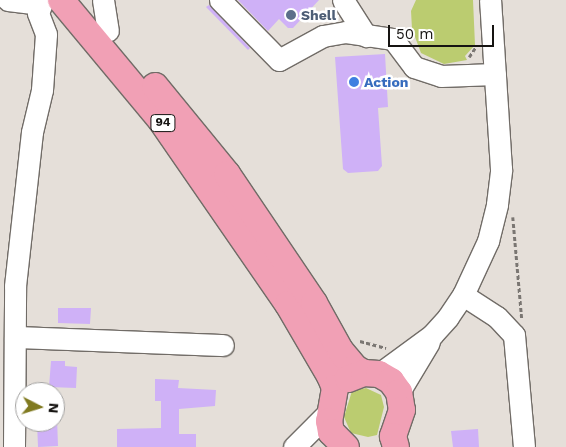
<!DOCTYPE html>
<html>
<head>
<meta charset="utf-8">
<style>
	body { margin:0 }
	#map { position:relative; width:566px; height:447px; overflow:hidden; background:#e5dfd9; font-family:"Work Sans",sans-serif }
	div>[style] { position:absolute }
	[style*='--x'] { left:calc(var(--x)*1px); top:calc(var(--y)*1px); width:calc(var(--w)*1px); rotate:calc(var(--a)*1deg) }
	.green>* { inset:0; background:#bbcc70 }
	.building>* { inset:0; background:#cfb1f7 }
	.path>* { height:2.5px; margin-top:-1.25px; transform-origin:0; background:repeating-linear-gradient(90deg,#7a7672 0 4px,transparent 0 6.5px) }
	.roads { filter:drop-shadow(1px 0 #716c67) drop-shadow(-1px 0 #716c67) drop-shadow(0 1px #716c67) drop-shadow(0 -1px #716c67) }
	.minor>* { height:21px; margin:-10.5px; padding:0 10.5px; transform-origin:10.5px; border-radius:10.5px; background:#fff }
	.major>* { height:26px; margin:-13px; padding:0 13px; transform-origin:13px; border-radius:13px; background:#f1a0b5 }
	.dots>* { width:14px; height:14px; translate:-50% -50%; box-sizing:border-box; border:2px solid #fff; border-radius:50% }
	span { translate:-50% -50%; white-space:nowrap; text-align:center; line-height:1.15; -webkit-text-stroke:5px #fff; paint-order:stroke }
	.shield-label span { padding:1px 4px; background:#fff; border:1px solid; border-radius:4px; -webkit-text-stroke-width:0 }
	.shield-label { font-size:12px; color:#161412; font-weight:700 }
	.service-label { font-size:14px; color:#4e5e75; font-weight:700 }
	.left { translate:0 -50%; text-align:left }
	.shop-label { font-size:14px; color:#366cbe; font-weight:700 }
	.north { position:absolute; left:15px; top:382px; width:50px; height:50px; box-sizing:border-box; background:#fff; border:1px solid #a2a1a0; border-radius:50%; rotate:95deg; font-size:14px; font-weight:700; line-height:20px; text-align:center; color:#161412 }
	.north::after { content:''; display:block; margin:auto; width:18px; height:22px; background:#807a20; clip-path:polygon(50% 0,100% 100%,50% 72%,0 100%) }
	.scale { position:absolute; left:388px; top:25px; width:106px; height:22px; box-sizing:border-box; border:2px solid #161412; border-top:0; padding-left:6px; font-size:15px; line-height:18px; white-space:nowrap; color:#161412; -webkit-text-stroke:4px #fff; paint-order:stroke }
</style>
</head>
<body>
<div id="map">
	<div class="green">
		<div style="clip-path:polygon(416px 0,473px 0,475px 45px,465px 56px,467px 60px,444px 64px,421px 53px,412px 29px,411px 11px)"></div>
		<div style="clip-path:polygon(366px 388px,381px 395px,384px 407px,377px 435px,368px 437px,351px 433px,344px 417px,352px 391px)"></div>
	</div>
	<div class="building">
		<div style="clip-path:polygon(238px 0,319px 0,293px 28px,288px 28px,279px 19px,268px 31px)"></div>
		<div style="clip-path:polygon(209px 5px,250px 48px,248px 50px,206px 7px)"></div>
		<div style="clip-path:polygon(385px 54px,388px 107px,378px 108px,382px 166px,378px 171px,348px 173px,343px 169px,335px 57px)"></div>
		<div style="clip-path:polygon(58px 308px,91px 308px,90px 324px,58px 323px)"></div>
		<div style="clip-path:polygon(51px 361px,65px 361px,65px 366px,77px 367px,76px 388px,49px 387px)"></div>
		<div style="clip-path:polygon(155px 379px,179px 380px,178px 388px,216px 390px,215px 406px,179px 409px,179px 434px,196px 434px,196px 447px,117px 447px,117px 429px,161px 428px,161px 401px,155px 401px)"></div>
		<div style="clip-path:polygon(57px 418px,58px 446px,38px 447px,37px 422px,46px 429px)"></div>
		<div style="clip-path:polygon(478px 429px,479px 447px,453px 447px,451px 431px)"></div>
	</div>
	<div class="path">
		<div style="--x:469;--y:57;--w:11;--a:-56"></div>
		<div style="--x:513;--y:217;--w:102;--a:85"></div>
		<div style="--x:360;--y:341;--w:27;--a:15"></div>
	</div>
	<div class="roads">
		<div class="minor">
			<div style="--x:8;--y:0;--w:31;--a:7"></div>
			<div style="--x:103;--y:0;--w:31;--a:81"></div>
			<div style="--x:220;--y:0;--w:84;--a:45.5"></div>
			<div style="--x:279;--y:60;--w:50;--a:-28.6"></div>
			<div style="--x:323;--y:36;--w:23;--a:-10"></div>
			<div style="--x:346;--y:32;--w:48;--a:8.5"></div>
			<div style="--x:393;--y:39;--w:35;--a:53"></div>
			<div style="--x:414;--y:67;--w:28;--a:18"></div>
			<div style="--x:441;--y:76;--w:54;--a:-2.1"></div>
			<div style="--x:343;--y:0;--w:43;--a:57.4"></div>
			<div style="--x:463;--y:295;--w:40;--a:32.9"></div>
			<div style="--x:497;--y:317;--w:25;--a:47"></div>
			<div style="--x:514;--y:335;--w:112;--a:84.9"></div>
			<div style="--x:15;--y:337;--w:208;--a:2.2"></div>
			<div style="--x:379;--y:374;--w:66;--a:-36.3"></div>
			<div style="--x:432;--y:335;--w:24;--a:-48"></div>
			<div style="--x:448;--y:317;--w:27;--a:-56"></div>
			<div style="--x:463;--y:295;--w:60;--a:-65.2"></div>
			<div style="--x:488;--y:241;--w:38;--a:-76"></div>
			<div style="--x:497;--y:204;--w:35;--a:-83"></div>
			<div style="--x:501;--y:169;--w:169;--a:-93.7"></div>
			<div style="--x:399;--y:392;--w:58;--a:-59"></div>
			<div style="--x:14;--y:447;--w:161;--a:-89.6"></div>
			<div style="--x:15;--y:286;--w:155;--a:-83.7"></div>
			<div style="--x:32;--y:132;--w:43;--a:-76.6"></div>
			<div style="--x:42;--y:90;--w:56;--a:-85.9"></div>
			<div style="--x:46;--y:34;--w:22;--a:-111"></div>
			<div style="--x:38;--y:13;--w:14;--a:-69"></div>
			<div style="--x:294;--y:447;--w:51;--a:-45"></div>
		</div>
		<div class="major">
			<div style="--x:61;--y:0;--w:156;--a:50.2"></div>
			<div style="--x:161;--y:120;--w:224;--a:55.4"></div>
			<div style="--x:288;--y:304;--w:83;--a:59.7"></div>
			<div style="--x:330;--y:376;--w:13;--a:67"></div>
			<div style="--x:335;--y:388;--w:34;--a:100"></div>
			<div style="--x:329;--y:421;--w:11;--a:80"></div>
			<div style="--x:331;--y:432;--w:21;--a:45"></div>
			<div style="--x:155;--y:86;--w:114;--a:50.7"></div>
			<div style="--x:227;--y:174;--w:156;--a:56"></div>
			<div style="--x:314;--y:303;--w:54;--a:61"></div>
			<div style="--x:340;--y:350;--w:23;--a:50"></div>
			<div style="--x:355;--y:368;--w:10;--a:29"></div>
			<div style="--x:348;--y:379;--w:17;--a:-21"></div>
			<div style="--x:364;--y:373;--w:15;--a:4"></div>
			<div style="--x:379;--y:374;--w:14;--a:30"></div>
			<div style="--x:391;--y:381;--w:14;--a:54"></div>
			<div style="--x:399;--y:392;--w:18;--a:81"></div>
			<div style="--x:402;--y:410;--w:28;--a:109"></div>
			<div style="--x:393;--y:436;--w:11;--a:75"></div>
		</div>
	</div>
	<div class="dots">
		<div style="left:291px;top:15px;background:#5c6f8a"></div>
		<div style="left:354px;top:82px;background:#3f7fe0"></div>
	</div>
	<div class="shield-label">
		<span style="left:163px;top:123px">94</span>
	</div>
	<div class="service-label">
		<span class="left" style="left:301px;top:15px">Shell</span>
	</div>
	<div class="shop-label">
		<span class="left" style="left:364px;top:82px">Action</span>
	</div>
	<div class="north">N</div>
	<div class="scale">50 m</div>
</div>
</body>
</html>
